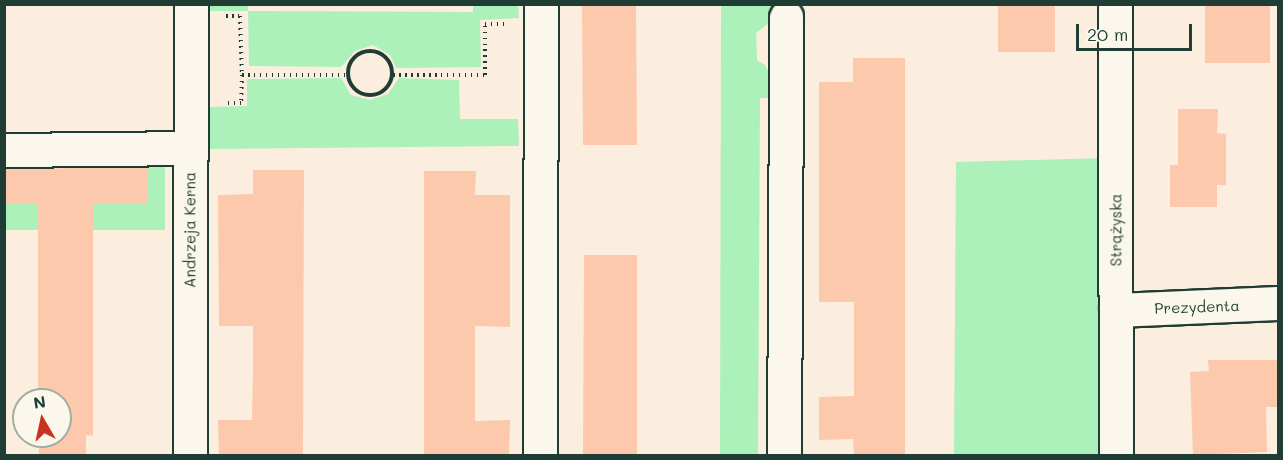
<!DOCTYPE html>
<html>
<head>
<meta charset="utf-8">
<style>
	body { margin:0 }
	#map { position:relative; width:1283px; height:460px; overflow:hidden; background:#fbeedf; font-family:Mali,sans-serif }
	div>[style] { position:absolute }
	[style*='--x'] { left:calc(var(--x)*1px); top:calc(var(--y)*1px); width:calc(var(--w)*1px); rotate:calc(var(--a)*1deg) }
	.green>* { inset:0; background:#acf0ba }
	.building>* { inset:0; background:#fdc9ad }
	.path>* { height:4px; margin-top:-2px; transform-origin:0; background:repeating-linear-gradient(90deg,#1f3d34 0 1.5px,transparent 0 6px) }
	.path>.ring { margin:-2px; padding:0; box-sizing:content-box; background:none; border:4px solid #1f3d34; border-radius:50% }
	.roads { filter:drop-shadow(2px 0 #1f3d34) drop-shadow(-2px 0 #1f3d34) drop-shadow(0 2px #1f3d34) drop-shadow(0 -2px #1f3d34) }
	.minor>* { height:33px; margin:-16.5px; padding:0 16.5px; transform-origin:16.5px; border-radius:16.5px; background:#fbf7ec }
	span { translate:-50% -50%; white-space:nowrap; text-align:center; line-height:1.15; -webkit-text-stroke:4.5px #fbf7ec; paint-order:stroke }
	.street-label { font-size:15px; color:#1f3d34 }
	.frame { position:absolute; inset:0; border:6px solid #1f3d34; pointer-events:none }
	.north { position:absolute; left:12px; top:388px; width:60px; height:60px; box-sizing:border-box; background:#fbf7ec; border:2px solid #a3ada2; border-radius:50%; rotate:351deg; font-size:16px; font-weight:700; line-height:24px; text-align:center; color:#1f3d34 }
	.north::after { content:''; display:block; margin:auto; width:21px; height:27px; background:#c8321e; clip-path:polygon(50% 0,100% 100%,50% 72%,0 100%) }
	.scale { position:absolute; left:1076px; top:24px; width:116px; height:27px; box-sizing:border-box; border:3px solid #1f3d34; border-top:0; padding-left:8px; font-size:18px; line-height:21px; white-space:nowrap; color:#1f3d34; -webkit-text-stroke:4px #fbf7ec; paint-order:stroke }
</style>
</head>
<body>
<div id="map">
	<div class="green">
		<div style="clip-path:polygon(206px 4px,248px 5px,248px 11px,473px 12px,473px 5px,518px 4px,519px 18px,480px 20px,481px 67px,396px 68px,390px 55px,373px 45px,355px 51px,341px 67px,249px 66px,248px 11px,206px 11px)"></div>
		<div style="clip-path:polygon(721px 5px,793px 5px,756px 33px,757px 60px,765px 65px,772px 79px,774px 98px,760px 98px,758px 455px,720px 456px)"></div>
		<div style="clip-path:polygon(341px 78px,351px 95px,370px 100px,388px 94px,399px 78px,459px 80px,460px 119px,518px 119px,519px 146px,209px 149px,209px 107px,247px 106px,247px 79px)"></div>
		<div style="clip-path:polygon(1105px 158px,1105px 455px,954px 456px,956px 162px)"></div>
		<div style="clip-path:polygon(147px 166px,165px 166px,165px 230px,5px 230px,5px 203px,147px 203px)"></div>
	</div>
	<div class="building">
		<div style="clip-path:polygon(582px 4px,636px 4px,637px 145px,583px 145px)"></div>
		<div style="clip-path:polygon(998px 4px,1055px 4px,1055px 52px,998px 52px)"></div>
		<div style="clip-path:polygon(1205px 4px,1270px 4px,1270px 63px,1205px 63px)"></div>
		<div style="clip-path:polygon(853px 58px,905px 58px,905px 456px,854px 456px,853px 439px,819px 440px,819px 397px,854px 396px,854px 302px,819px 302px,819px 82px,853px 82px)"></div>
		<div style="clip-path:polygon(1178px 109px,1218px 109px,1217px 133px,1226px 134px,1226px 185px,1217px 185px,1217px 207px,1170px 207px,1170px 165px,1178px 165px)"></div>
		<div style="clip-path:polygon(147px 167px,147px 203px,93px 203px,93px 436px,86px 435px,86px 456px,39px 456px,39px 436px,60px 436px,60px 400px,38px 400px,38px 203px,4px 203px,4px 169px)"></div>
		<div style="clip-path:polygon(253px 170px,304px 170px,303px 456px,219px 456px,218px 420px,252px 420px,253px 367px,253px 326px,219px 326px,218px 195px,253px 194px)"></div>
		<div style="clip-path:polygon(424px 171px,476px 171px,475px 195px,510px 195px,510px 327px,475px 326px,475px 421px,510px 420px,509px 456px,424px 456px)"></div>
		<div style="clip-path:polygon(584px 255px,637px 255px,637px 456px,583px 456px)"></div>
		<div style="clip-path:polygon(1208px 360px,1278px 360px,1278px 407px,1266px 407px,1267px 452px,1193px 455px,1190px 372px,1209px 371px)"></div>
	</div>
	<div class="path">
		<div style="--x:226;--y:16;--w:14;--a:0"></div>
		<div style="--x:240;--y:16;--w:59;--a:88.1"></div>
		<div style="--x:242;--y:75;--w:28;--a:92"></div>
		<div style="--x:241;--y:103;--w:14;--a:180"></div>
		<div class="ring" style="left:348px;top:51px;width:40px;height:40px"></div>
		<div style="--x:242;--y:75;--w:105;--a:0"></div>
		<div style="--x:393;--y:75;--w:92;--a:0"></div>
		<div style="--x:485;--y:75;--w:51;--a:-90"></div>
		<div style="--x:485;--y:24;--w:21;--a:0"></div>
	</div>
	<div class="roads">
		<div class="minor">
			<div style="--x:1115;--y:4;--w:452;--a:89.9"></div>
			<div style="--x:4;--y:150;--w:186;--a:-0.6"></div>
			<div style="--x:1116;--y:310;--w:162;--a:-2.5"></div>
			<div style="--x:190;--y:456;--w:452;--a:-89.9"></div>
			<div style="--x:540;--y:456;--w:452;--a:-89.9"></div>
			<div style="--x:784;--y:456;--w:439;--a:-89.7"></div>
		</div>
	</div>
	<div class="street-label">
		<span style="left:190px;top:230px;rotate:-90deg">Andrzeja Kerna</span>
		<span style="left:1116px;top:230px;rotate:-90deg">Strążyska</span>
		<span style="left:1197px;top:307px;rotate:-2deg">Prezydenta</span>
	</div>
	<div class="frame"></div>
	<div class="north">N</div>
	<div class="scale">20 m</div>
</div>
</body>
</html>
